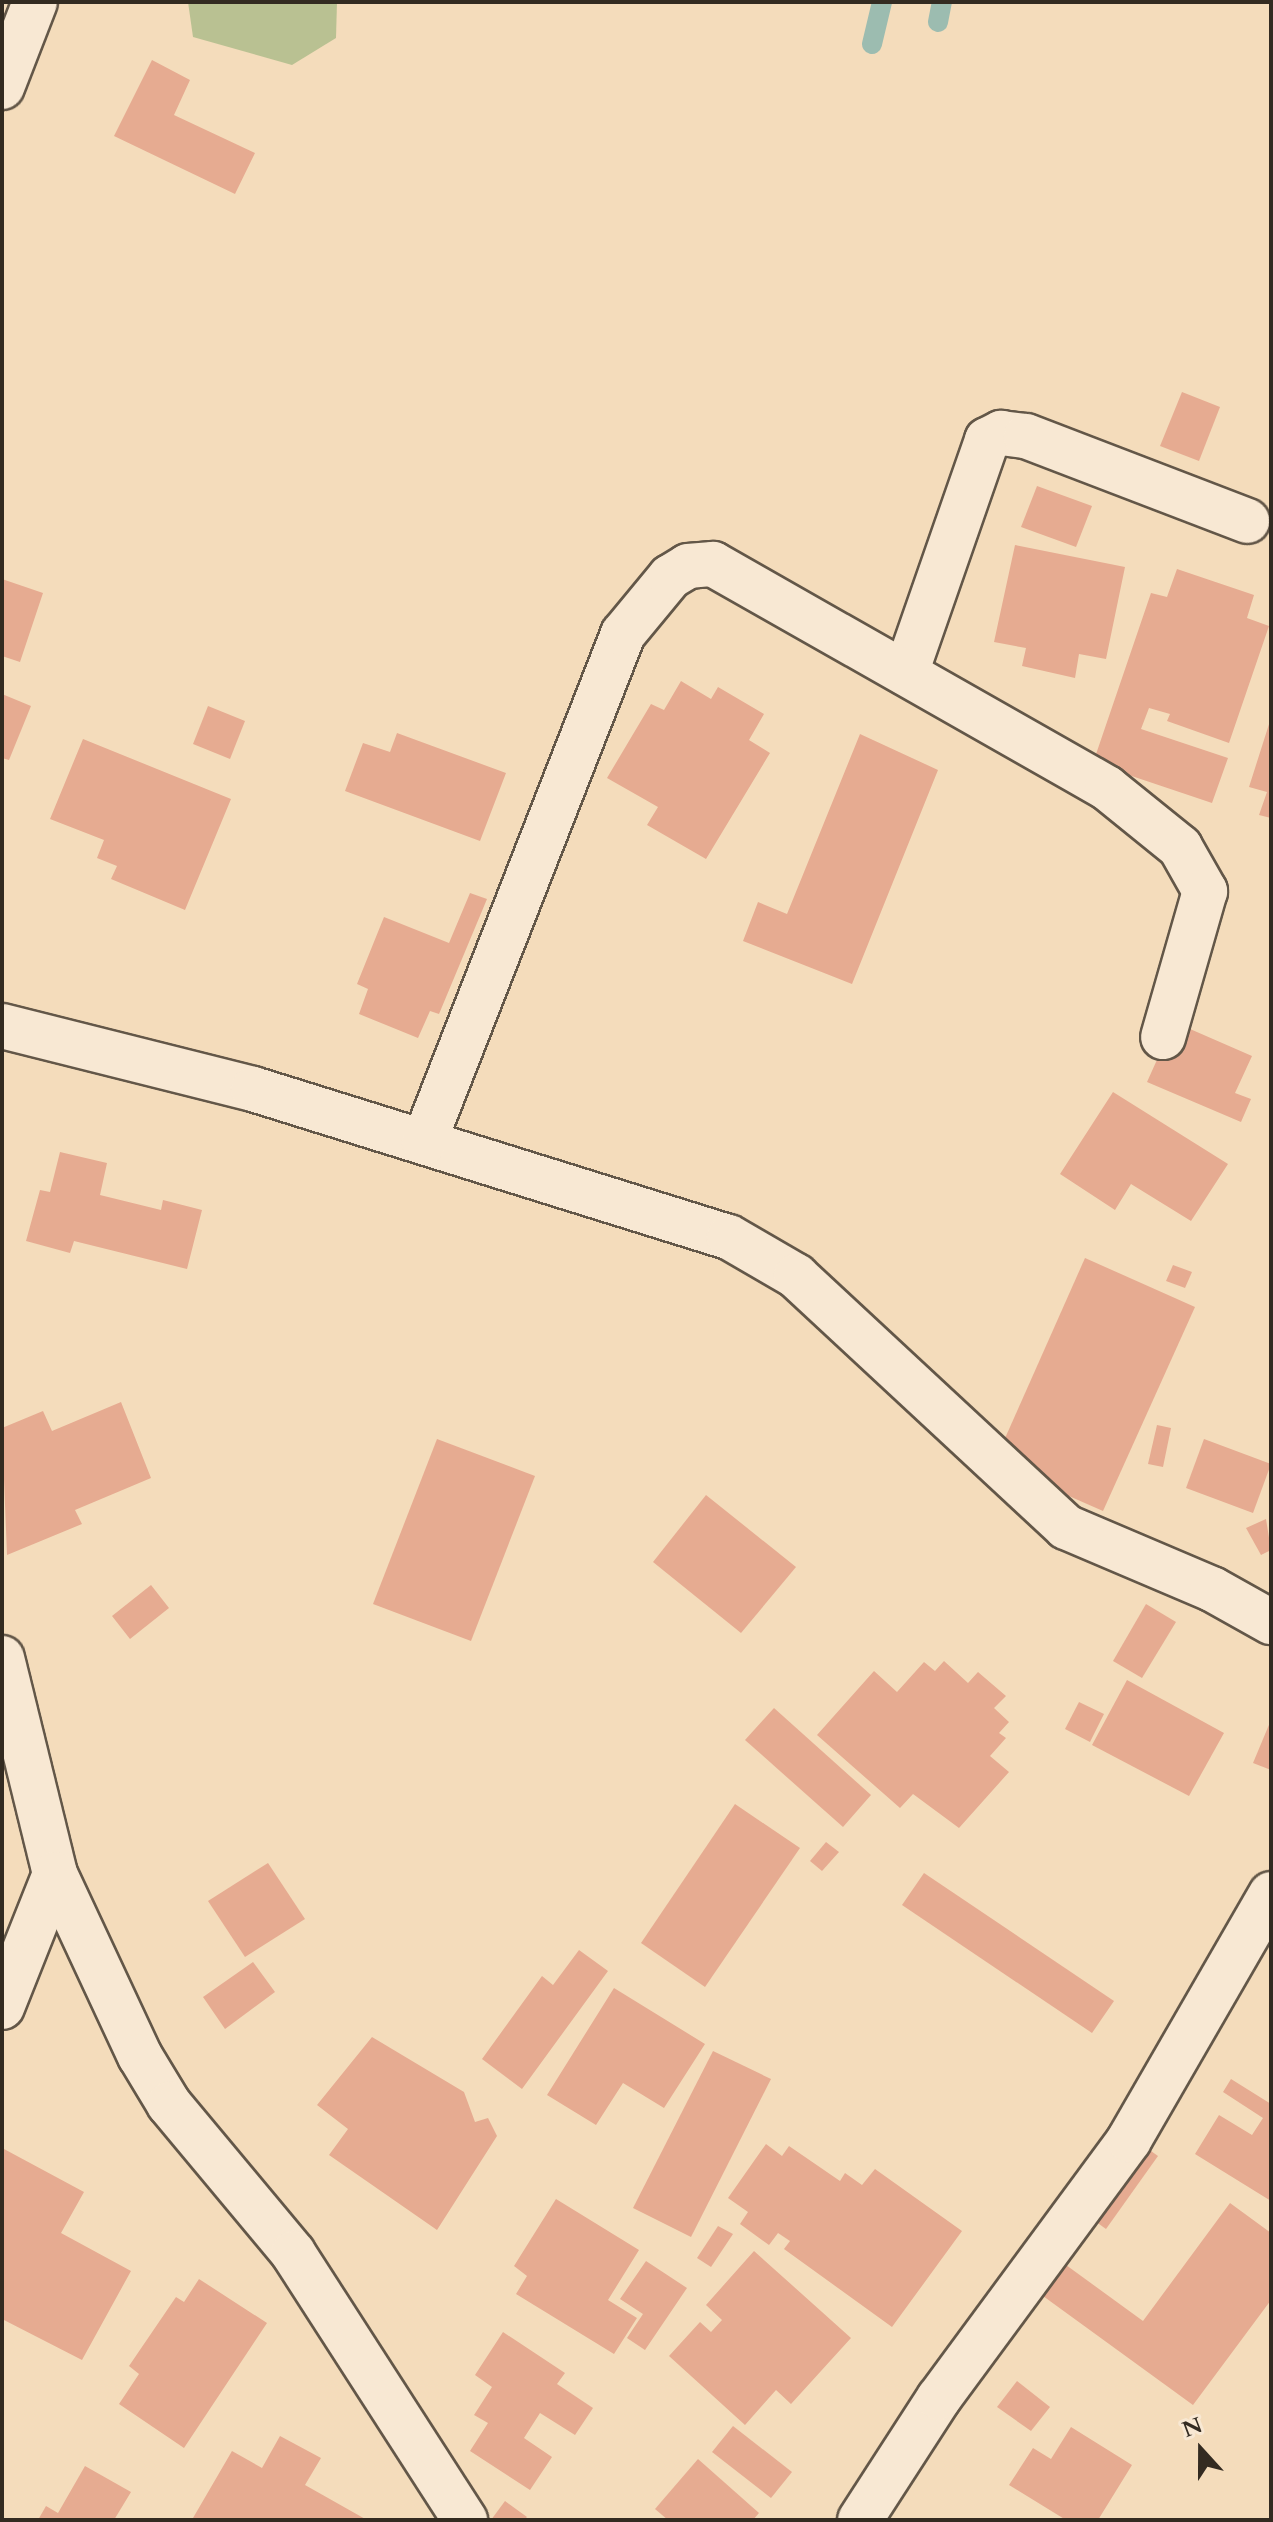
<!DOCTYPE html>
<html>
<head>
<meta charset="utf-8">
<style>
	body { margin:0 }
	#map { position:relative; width:1273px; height:2522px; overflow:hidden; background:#f4dcbb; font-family:Cardo,serif }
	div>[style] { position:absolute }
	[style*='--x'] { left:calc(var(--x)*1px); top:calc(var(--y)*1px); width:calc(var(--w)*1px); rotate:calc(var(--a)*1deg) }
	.green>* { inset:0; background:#b9c192 }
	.stream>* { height:20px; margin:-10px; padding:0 10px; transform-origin:10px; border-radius:10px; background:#9cbcb0 }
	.building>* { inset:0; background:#e6ab91 }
	.roads { filter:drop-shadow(2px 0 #635748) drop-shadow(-2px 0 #635748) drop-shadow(0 2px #635748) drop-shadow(0 -2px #635748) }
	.street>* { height:44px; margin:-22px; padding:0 22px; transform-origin:22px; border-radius:22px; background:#f8e8d3 }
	span { translate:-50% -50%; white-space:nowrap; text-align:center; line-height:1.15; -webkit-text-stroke:6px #f8e8d3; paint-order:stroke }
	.frame { position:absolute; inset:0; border:4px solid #332b21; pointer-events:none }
	.north { position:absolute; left:1161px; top:2410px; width:80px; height:80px; -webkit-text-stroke:6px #f8e8d3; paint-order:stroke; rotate:339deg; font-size:22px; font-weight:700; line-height:32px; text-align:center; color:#332b21 }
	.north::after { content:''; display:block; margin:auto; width:28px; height:36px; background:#332b21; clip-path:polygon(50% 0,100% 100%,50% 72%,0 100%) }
</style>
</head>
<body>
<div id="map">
	<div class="green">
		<div style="clip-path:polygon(188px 2px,337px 2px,336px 38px,292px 65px,193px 37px)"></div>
	</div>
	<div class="stream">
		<div style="--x:938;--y:22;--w:20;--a:-79"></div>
		<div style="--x:872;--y:44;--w:43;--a:-76.6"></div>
	</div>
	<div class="building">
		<div style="clip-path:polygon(152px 60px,190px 80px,174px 115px,255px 153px,235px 194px,114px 136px)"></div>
		<div style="clip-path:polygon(1182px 392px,1220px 407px,1199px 461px,1160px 446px)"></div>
		<div style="clip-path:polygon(1037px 486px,1092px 506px,1076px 547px,1021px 527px)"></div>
		<div style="clip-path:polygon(1015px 545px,1125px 567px,1106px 659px,1079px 654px,1075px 678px,1022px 666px,1026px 648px,994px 642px)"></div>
		<div style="clip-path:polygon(1177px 569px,1254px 595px,1247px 618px,1269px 626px,1229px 743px,1167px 721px,1170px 714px,1149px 708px,1141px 729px,1228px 758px,1212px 803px,1093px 763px,1151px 593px,1167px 597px)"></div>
		<div style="clip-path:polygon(2px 579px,43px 593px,20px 662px,2px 656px)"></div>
		<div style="clip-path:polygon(681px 681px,711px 699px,718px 687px,764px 714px,749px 740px,770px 753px,706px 859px,647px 825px,658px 807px,607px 778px,651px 704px,664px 710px)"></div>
		<div style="clip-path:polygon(2px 694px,31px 706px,9px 760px,2px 758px)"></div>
		<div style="clip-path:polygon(208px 706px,245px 721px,230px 759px,193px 744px)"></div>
		<div style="clip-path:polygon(1270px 721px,1271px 721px,1271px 818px,1259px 815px,1267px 792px,1249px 787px)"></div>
		<div style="clip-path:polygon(397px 733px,506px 773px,480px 841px,345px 791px,363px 743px,390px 752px)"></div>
		<div style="clip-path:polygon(860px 734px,938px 770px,852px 984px,743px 941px,758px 902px,787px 914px)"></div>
		<div style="clip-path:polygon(83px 739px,231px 799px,185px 910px,111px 879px,117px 866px,97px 858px,104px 840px,50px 819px)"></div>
		<div style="clip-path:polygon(470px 893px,487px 899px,439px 1014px,430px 1011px,418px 1038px,359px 1014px,368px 989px,357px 984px,384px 917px,449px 943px)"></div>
		<div style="clip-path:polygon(1174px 1022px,1252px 1056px,1235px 1093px,1251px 1099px,1241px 1122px,1147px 1082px)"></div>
		<div style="clip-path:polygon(1113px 1092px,1228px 1164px,1191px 1221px,1131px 1184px,1115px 1210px,1060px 1174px)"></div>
		<div style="clip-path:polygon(60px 1152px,107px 1163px,100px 1195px,161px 1210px,163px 1200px,202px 1210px,187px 1269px,74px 1241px,70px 1253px,26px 1241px,40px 1190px,50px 1192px)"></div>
		<div style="clip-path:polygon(1085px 1258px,1195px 1307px,1103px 1511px,994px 1463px)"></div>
		<div style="clip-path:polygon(1173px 1265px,1192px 1272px,1185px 1288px,1166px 1281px)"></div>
		<div style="clip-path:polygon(121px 1402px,151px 1478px,75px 1510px,82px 1524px,7px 1555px,2px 1428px,43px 1411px,52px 1431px)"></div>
		<div style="clip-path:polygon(1157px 1425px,1171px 1428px,1163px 1467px,1148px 1464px)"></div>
		<div style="clip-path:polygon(437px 1439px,535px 1476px,471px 1641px,373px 1604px)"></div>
		<div style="clip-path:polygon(1204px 1439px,1271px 1464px,1253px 1513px,1186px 1488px)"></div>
		<div style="clip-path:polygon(706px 1495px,796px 1567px,741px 1633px,653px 1562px)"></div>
		<div style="clip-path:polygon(1266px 1519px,1271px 1550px,1261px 1555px,1246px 1528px)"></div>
		<div style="clip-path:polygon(151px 1585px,169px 1608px,130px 1639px,112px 1616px)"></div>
		<div style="clip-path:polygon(1146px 1604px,1176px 1622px,1142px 1678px,1113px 1661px)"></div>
		<div style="clip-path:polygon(944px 1661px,968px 1683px,978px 1672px,1006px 1696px,994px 1708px,1009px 1722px,999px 1733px,1006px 1738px,990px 1756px,1009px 1772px,959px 1828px,913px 1794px,900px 1808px,817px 1735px,874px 1671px,897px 1692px,924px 1662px,935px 1671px)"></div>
		<div style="clip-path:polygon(1127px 1680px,1224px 1733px,1189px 1796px,1092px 1745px)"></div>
		<div style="clip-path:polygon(1079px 1702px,1104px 1714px,1090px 1742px,1065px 1729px)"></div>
		<div style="clip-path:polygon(774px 1708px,871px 1795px,843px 1827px,745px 1740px)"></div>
		<div style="clip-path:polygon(1271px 1720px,1271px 1770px,1253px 1763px)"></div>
		<div style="clip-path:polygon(735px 1804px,800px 1848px,705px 1987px,641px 1943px)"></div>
		<div style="clip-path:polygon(826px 1842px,839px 1852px,822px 1871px,810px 1861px)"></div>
		<div style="clip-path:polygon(268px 1863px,305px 1919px,245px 1957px,208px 1901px)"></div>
		<div style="clip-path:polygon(924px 1873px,1114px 2001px,1092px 2033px,902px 1905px)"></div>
		<div style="clip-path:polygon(579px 1950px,608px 1971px,522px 2089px,482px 2059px,542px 1976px,553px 1985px)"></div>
		<div style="clip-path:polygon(253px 1962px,275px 1992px,225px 2029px,203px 1997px)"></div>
		<div style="clip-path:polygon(614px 1988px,705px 2044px,664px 2108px,623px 2083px,596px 2125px,547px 2095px)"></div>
		<div style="clip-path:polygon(372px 2037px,464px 2092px,475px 2122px,488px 2118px,497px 2136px,437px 2230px,329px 2155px,348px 2129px,317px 2105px)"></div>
		<div style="clip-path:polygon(713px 2051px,771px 2079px,691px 2237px,633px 2208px)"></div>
		<div style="clip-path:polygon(1231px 2079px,1271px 2104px,1271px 2201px,1195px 2154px,1219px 2115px,1252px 2135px,1263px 2118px,1223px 2092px)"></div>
		<div style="clip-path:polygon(1127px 2134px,1158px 2156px,1106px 2229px,1074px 2206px)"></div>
		<div style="clip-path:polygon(766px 2144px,782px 2156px,789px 2146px,840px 2181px,845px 2173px,862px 2185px,875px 2169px,962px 2231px,892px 2327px,784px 2249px,790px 2241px,778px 2233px,769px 2245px,740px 2224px,748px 2212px,728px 2198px)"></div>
		<div style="clip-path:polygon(4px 2149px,84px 2192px,61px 2233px,131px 2271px,82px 2360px,2px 2319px)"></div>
		<div style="clip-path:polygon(556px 2199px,639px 2250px,608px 2300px,637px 2318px,614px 2354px,516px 2294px,527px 2276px,514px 2266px)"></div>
		<div style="clip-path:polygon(1230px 2203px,1271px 2233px,1271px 2300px,1193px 2405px,1021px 2280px,1044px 2249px,1143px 2321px)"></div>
		<div style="clip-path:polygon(718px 2226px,733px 2234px,711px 2267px,697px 2258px)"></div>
		<div style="clip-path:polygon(754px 2251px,851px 2338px,791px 2404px,776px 2390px,745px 2425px,669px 2356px,700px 2322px,711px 2332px,722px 2320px,706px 2305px)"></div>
		<div style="clip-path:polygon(646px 2261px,687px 2288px,645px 2350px,627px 2338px,643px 2314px,620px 2299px)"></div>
		<div style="clip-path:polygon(199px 2279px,267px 2323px,184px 2448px,119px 2404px,139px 2374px,129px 2366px,176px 2297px,184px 2302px)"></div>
		<div style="clip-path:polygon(503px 2332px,565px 2373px,557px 2384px,593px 2408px,575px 2435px,540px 2413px,524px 2438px,552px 2457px,530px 2490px,470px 2451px,488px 2423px,474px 2415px,492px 2387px,475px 2375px)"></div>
		<div style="clip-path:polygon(1017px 2381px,1050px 2407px,1031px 2431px,997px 2407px)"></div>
		<div style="clip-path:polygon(733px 2426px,792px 2472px,771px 2498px,712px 2452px)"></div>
		<div style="clip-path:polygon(1071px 2427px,1132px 2465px,1098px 2520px,1066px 2520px,1009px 2485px,1033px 2448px,1051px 2459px)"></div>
		<div style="clip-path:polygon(280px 2436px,321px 2458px,305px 2485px,367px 2520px,193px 2518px,232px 2451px,262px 2468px)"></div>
		<div style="clip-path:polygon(698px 2459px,759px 2513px,753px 2520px,668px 2520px,655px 2509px)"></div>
		<div style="clip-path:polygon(85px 2466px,131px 2492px,114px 2520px,38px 2520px,46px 2506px,58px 2513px)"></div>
		<div style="clip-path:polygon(505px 2501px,527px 2517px,524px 2520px,491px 2520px)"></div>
	</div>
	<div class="roads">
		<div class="street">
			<div style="--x:2;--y:87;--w:91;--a:-68.8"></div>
			<div style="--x:906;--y:673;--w:247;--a:-70.8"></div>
			<div style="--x:987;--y:440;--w:16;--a:-27"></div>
			<div style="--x:1001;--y:433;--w:25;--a:7"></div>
			<div style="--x:1026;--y:436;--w:237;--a:21"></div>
			<div style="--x:2;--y:1026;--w:259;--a:14.1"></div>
			<div style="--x:253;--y:1089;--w:498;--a:17.3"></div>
			<div style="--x:729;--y:1237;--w:78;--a:30.2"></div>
			<div style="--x:796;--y:1276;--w:369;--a:42.9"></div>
			<div style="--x:1066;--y:1527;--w:159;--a:23"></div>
			<div style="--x:1212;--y:1589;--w:68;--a:29.2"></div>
			<div style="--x:424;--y:1142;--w:546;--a:-68.61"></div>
			<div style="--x:623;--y:634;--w:74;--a:-50.5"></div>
			<div style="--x:670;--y:577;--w:21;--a:-31"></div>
			<div style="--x:688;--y:566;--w:25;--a:-5"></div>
			<div style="--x:713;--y:564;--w:453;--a:29.6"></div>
			<div style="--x:1107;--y:788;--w:94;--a:38.9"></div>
			<div style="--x:1180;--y:847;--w:51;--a:60.4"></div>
			<div style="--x:1205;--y:891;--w:152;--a:106"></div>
			<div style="--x:2;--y:1658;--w:222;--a:76.2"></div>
			<div style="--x:55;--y:1874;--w:201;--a:65"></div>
			<div style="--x:140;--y:2056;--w:56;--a:58.9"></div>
			<div style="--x:169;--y:2104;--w:194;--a:50.2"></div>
			<div style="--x:293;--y:2253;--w:318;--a:57.2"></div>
			<div style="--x:2;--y:2007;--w:143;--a:-68.3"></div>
			<div style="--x:860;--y:2520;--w:145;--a:-57.1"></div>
			<div style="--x:939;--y:2398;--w:320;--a:-53.6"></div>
			<div style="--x:1129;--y:2140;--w:284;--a:-60"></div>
		</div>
	</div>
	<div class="frame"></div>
	<div class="north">N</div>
</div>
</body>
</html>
